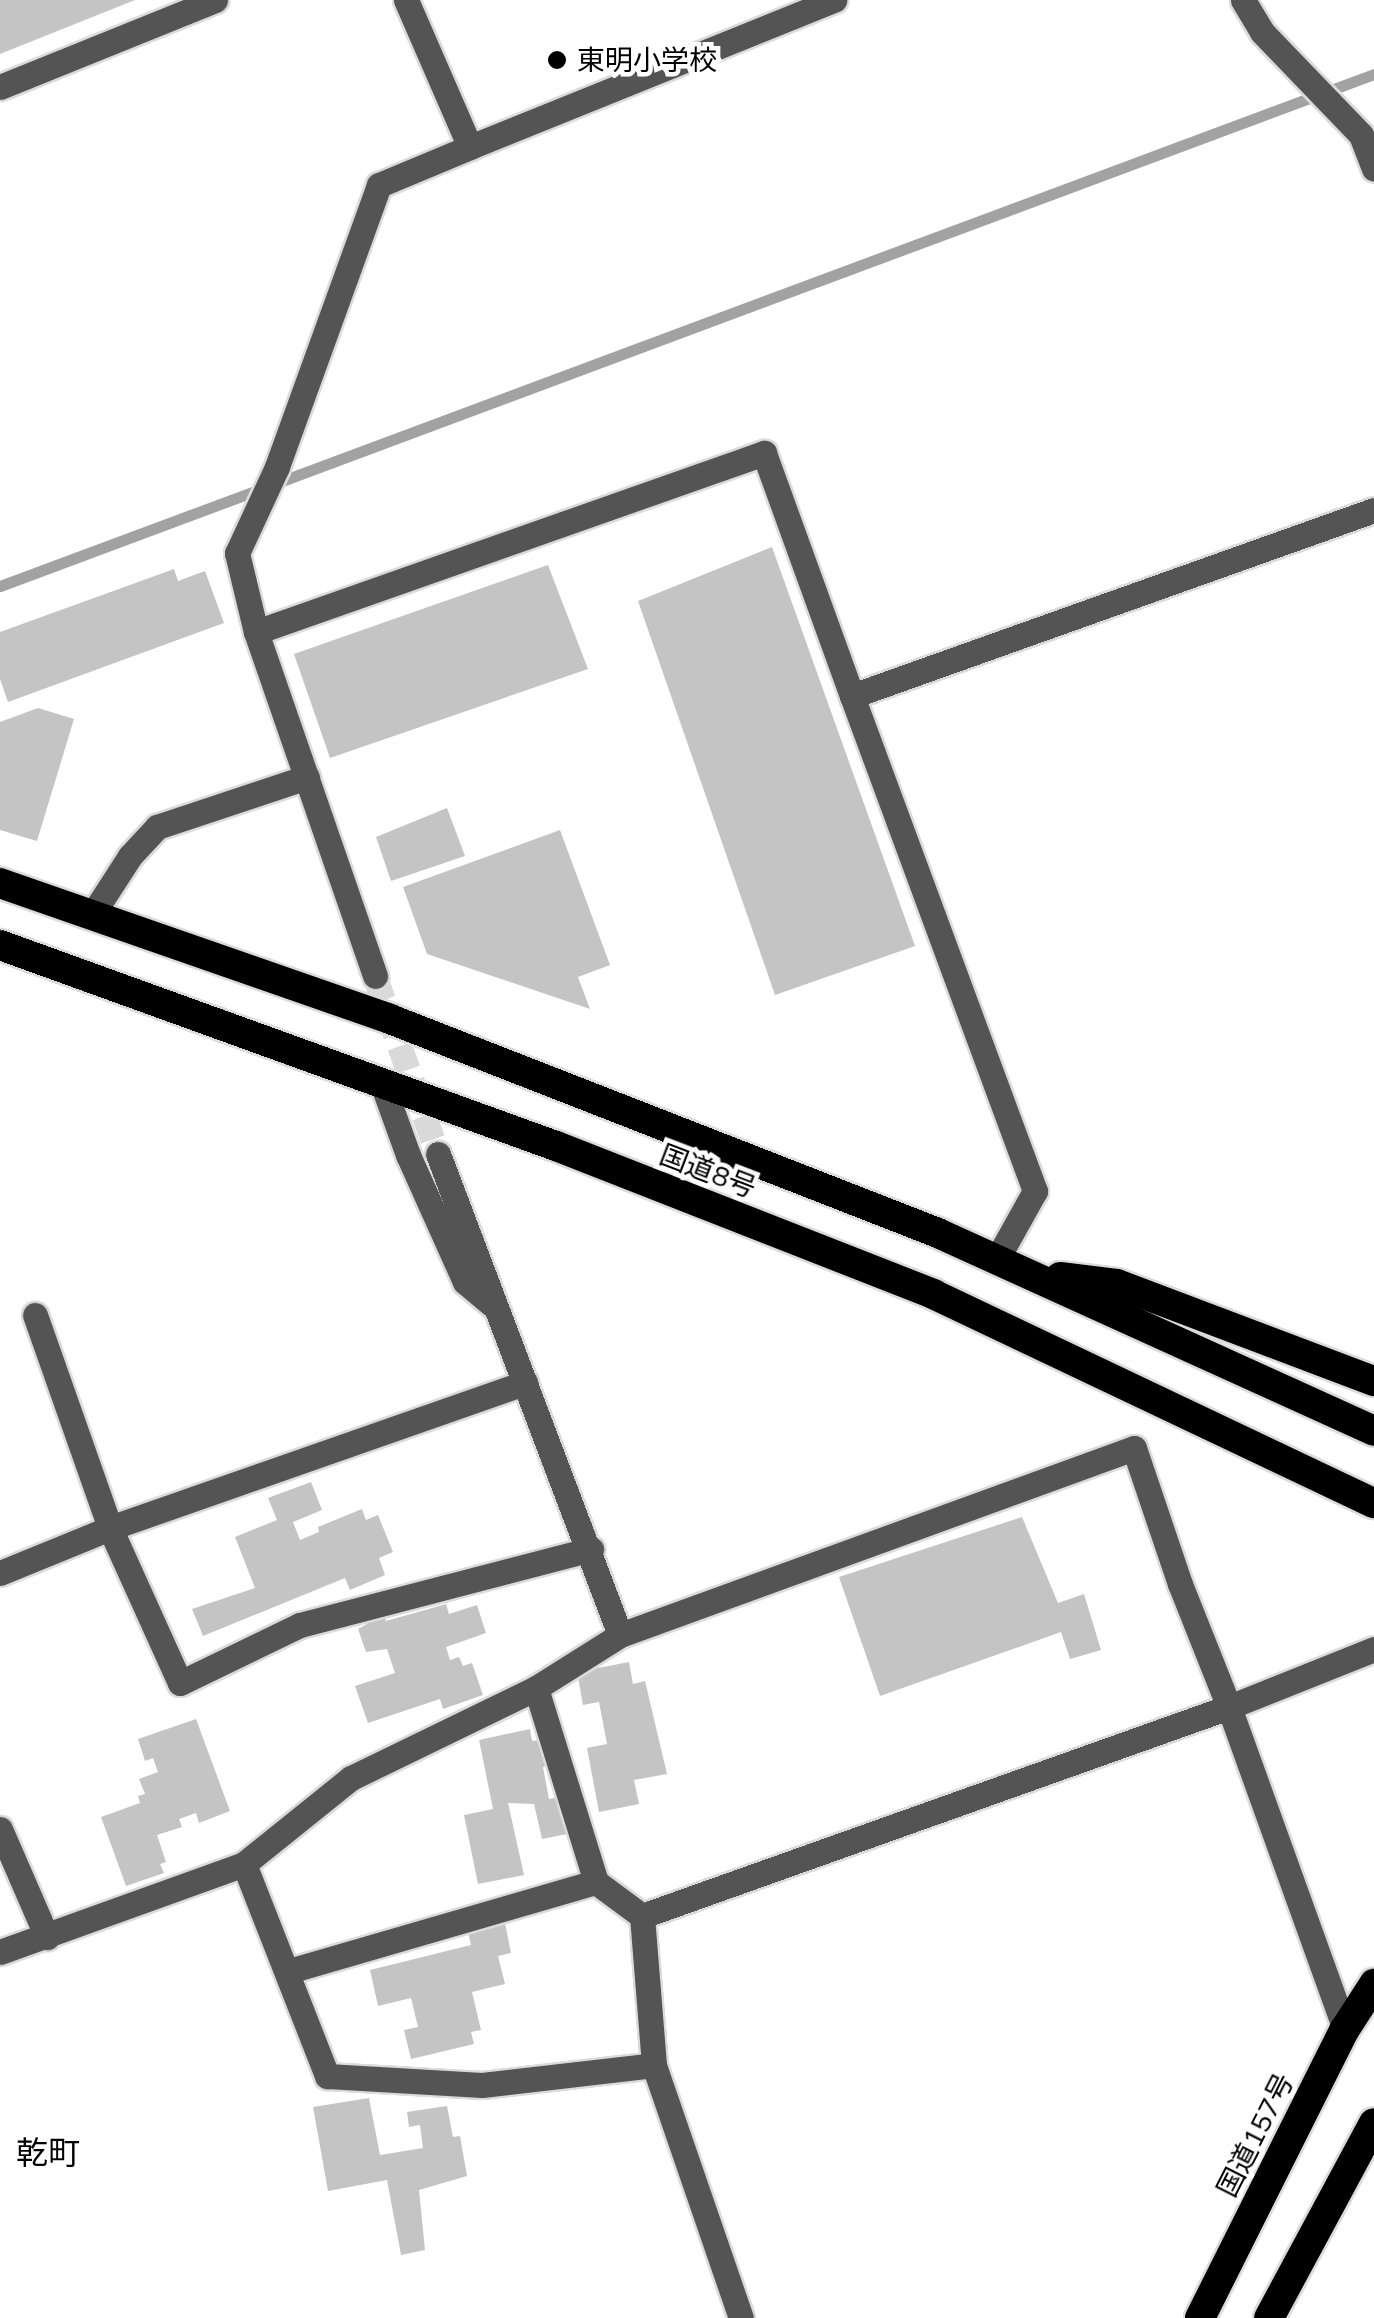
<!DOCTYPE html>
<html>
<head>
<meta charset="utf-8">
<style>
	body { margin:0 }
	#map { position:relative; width:1374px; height:2318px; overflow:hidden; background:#fff; font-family:Mulish,"Noto Sans JP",sans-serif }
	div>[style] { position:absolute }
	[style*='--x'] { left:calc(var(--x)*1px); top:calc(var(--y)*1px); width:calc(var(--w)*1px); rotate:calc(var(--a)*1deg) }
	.stream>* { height:11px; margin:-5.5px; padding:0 5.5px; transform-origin:5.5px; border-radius:5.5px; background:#a2a2a2 }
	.building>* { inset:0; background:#c4c4c4 }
	.minor-tunnel>* { height:25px; margin-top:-12.5px; transform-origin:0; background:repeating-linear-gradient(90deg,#d9d9d9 0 25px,transparent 0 37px) }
	.roads { filter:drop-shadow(2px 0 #dbdbdb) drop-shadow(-2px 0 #dbdbdb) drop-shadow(0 2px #dbdbdb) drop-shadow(0 -2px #dbdbdb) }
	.minor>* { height:25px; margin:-12.5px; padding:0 12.5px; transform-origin:12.5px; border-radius:12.5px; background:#545454 }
	.highway>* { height:30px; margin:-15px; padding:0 15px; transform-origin:15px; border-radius:15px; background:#000 }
	.dots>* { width:28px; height:28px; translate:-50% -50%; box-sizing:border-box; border:5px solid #fff; border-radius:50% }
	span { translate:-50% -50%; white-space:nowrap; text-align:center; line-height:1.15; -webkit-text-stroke:9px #fff; paint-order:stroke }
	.poi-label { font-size:28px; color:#000 }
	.left { translate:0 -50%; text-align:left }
	.street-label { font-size:28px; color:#000 }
	.quarter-label { font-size:32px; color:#000 }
</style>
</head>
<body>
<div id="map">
	<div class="stream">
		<div style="--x:0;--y:586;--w:1466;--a:-20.44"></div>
	</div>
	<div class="building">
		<div style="clip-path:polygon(0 0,135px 0,0 54px)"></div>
		<div style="clip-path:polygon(772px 547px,915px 946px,775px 995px,638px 601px)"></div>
		<div style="clip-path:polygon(548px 565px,588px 669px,330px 758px,294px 654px)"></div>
		<div style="clip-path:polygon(174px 569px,178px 581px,205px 571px,224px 623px,8px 702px,0 679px,0 632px)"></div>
		<div style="clip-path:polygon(38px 708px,74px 719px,37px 841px,0 830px,0 722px)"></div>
		<div style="clip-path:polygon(447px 808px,465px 856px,391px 881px,376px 837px)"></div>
		<div style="clip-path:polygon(560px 830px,610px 965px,578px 977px,590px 1009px,427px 954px,403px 887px)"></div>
		<div style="clip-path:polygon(311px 1482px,322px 1510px,293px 1522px,300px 1540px,319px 1532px,318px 1527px,362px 1509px,366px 1520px,378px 1515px,393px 1552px,379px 1558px,385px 1575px,350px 1590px,345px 1578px,203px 1636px,192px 1609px,255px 1588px,235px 1537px,277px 1520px,268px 1498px)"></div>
		<div style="clip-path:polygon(1022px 1517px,1058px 1603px,1084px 1594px,1101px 1650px,1070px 1659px,1061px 1632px,880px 1696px,839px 1577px)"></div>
		<div style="clip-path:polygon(446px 1604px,449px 1614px,477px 1605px,486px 1633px,446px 1647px,450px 1660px,459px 1657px,463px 1666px,472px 1663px,483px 1695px,443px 1709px,440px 1699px,368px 1723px,355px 1686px,395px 1673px,387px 1649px,366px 1652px,358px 1629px,383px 1615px,386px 1621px)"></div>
		<div style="clip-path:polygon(629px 1662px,633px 1684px,645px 1681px,667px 1774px,634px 1780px,639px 1804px,599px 1812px,587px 1748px,607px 1744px,599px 1702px,583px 1705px,577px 1672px)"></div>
		<div style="clip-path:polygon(196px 1719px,230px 1811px,199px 1823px,196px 1813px,179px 1819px,182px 1827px,157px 1835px,166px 1862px,160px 1864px,164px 1873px,126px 1886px,101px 1817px,140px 1803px,138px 1796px,145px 1794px,139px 1779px,158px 1772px,153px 1758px,145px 1761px,138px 1739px)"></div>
		<div style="clip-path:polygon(530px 1729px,532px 1741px,546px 1739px,551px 1765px,543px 1767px,549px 1799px,559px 1797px,567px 1834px,542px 1839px,534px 1804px,508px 1803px,524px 1875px,478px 1884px,464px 1815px,493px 1809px,479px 1740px)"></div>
		<div style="clip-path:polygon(505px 1923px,511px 1953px,498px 1956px,505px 1984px,472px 1992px,481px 2030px,471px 2032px,474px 2044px,411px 2059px,404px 2030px,418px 2027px,411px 1998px,378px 2006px,370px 1970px,471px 1945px,468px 1932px)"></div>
		<div style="clip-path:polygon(369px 2098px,380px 2155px,423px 2148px,420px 2125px,409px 2127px,407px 2112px,447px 2106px,453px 2137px,460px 2136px,467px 2176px,419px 2190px,425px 2250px,401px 2255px,387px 2180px,328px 2191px,313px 2107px)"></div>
	</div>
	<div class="minor-tunnel">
		<div style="--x:375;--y:976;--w:189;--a:70.5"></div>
	</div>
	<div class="roads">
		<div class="minor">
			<div style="--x:406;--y:0;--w:160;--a:66.5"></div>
			<div style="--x:470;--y:147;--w:393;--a:-22"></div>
			<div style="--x:1243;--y:0;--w:37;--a:59"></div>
			<div style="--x:1262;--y:32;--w:143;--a:46.1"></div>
			<div style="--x:1361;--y:135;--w:36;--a:69"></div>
			<div style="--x:0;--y:87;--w:232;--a:-22"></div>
			<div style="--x:470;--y:147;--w:99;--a:157.3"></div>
			<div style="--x:379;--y:185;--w:300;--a:109.9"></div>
			<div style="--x:277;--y:467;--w:95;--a:114.9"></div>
			<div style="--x:237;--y:553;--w:81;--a:76.5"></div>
			<div style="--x:256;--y:632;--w:539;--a:-19.41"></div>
			<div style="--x:764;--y:453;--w:258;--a:70.1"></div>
			<div style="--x:852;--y:696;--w:554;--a:-19.61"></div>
			<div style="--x:256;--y:632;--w:364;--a:70.9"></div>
			<div style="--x:852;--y:696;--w:528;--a:69.71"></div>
			<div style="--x:1035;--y:1191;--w:78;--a:119.2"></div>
			<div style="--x:92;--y:915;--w:70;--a:-57.2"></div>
			<div style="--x:130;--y:856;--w:40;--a:-47"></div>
			<div style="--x:157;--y:827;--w:158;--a:-18.4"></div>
			<div style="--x:382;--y:1083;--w:77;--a:70.1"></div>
			<div style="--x:408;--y:1155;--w:139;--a:65.8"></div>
			<div style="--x:465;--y:1282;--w:35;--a:40"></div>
			<div style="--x:438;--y:1154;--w:514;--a:69.27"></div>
			<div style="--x:35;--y:1315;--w:226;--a:70.6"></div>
			<div style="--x:110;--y:1528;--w:170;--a:65.7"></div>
			<div style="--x:180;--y:1683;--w:133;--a:-25.8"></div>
			<div style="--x:300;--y:1625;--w:301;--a:-14.6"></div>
			<div style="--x:0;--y:1573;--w:119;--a:-22.2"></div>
			<div style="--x:110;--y:1528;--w:440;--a:-19.3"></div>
			<div style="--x:0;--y:1829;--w:118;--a:66.5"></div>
			<div style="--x:244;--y:1864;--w:137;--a:-38.8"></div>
			<div style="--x:351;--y:1778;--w:206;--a:-25.9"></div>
			<div style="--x:642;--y:1916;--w:623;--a:-19.6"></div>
			<div style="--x:1229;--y:1707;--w:342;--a:70.2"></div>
			<div style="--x:0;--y:1952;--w:259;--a:-19.8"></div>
			<div style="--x:244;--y:1864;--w:228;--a:68.6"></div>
			<div style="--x:327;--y:2076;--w:155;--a:3.3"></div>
			<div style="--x:482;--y:2085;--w:173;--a:-6.6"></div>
			<div style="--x:289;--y:1971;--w:320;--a:-16.2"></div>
			<div style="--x:741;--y:2318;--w:268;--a:-109"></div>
			<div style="--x:654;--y:2065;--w:149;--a:-94.6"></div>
			<div style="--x:642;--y:1916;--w:57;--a:-143.5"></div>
			<div style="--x:596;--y:1882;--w:203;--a:-107.2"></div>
			<div style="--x:536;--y:1688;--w:99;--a:-32.2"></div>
			<div style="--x:620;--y:1635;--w:547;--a:-19.99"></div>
			<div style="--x:1134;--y:1448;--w:144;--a:71.3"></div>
			<div style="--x:1180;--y:1584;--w:132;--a:68.3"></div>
			<div style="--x:1229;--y:1707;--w:156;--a:-21.8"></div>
		</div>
		<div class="highway">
			<div style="--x:0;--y:883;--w:413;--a:19.2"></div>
			<div style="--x:390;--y:1019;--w:588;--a:21.33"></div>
			<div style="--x:938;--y:1233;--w:479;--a:24.4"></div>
			<div style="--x:0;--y:945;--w:591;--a:19.88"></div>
			<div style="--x:556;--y:1146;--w:405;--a:21.4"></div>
			<div style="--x:933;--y:1294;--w:488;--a:25.4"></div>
			<div style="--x:1060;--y:1277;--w:57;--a:7"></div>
			<div style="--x:1117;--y:1284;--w:275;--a:20.7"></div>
			<div style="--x:1200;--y:2318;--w:323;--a:-63.4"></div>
			<div style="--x:1345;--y:2029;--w:54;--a:-57.2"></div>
			<div style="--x:1269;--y:2318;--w:221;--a:-61.7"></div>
		</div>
	</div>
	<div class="dots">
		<div style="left:557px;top:60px;background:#000"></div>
	</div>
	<div class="poi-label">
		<span class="left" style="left:577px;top:60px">東明小学校</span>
	</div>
	<div class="street-label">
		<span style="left:708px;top:1171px;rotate:21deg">国道8号</span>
		<span style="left:1255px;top:2135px;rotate:-63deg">国道157号</span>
	</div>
	<div class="quarter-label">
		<span style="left:48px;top:2152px">乾町</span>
	</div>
</div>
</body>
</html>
